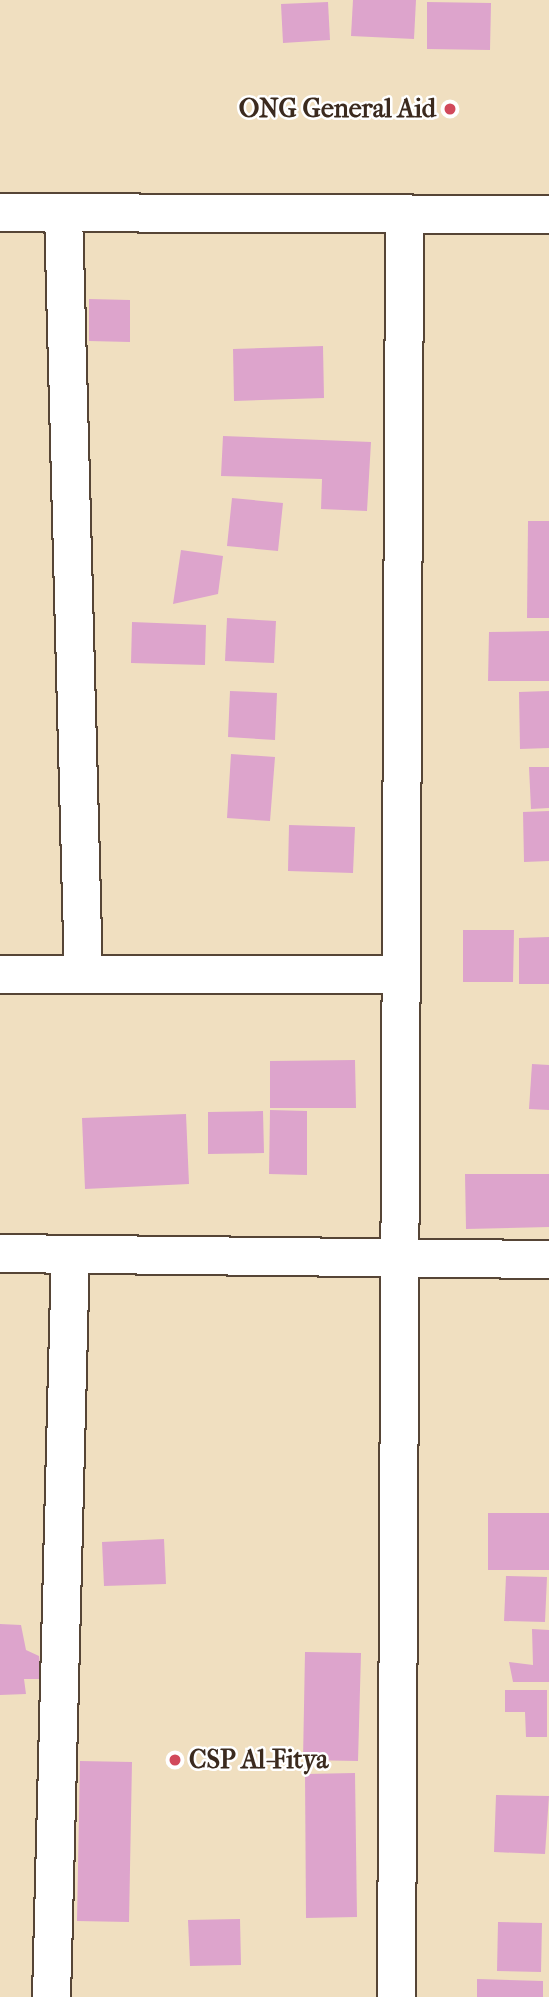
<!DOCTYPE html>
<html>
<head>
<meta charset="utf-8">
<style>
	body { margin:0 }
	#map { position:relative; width:549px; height:1997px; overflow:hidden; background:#f0dfc0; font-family:"IM FELL French Canon",serif }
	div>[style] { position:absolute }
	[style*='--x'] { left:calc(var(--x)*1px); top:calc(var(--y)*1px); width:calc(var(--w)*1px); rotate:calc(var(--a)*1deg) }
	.building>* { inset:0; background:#dda4cc }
	.roads { filter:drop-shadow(2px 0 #564536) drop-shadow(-2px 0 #564536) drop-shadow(0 2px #564536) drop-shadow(0 -2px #564536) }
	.street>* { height:37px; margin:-18.5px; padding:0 18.5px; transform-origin:18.5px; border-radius:18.5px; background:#fff }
	.dots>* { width:19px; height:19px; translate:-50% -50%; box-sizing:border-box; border:4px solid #fff; border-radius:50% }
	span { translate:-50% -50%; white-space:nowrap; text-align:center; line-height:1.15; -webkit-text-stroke:5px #fff; paint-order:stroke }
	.poi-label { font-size:26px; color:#3b2a1e; font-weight:700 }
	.right { translate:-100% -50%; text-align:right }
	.left { translate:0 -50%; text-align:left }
</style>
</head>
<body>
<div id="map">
	<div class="building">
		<div style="clip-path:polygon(353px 0,416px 0,414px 39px,351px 36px)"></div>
		<div style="clip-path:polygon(328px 2px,330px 40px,283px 43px,281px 4px)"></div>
		<div style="clip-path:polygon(427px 2px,491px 3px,490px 50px,427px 49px)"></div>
		<div style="clip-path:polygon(89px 299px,130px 300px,130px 342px,89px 341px)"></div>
		<div style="clip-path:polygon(323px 346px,324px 398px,234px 401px,233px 349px)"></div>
		<div style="clip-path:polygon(223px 436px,371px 442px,367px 511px,321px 509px,322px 479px,221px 476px)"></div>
		<div style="clip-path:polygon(232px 498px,283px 503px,278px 551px,227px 546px)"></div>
		<div style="clip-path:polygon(528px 521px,549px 521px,549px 618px,527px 618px)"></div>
		<div style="clip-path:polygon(181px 550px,223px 556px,218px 594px,173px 604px)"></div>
		<div style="clip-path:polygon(227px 618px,276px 621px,274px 663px,225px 661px)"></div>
		<div style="clip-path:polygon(132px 622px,206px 625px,205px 665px,131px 663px)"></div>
		<div style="clip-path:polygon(549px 631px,549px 681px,488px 681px,489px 632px)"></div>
		<div style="clip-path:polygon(230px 691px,277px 693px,275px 740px,228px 737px)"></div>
		<div style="clip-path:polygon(549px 691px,549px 748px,520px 749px,519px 692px)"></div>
		<div style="clip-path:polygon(231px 754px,275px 757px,270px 821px,227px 818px)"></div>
		<div style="clip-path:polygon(529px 767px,549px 767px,549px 808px,531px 809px)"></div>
		<div style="clip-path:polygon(549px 811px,549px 861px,524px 862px,523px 812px)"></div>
		<div style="clip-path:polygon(289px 825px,355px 827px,353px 873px,288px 871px)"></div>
		<div style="clip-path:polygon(463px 930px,514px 930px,513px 982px,463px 982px)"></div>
		<div style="clip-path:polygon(549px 937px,549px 984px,519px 984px,519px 938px)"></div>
		<div style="clip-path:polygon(355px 1060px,356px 1108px,270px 1108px,270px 1061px)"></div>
		<div style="clip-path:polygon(532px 1064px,549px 1065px,549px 1110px,529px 1109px)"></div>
		<div style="clip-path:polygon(270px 1110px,307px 1111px,307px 1175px,269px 1174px)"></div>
		<div style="clip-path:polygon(263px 1111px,264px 1153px,208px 1154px,208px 1112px)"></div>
		<div style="clip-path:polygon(186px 1114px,189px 1184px,85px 1189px,82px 1118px)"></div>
		<div style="clip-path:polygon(465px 1174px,549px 1174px,549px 1227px,466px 1229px)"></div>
		<div style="clip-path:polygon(488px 1513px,549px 1513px,549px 1570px,488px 1570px)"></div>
		<div style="clip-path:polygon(164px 1539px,166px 1584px,104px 1586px,102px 1542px)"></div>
		<div style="clip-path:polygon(506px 1576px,547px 1577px,545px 1622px,504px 1621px)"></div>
		<div style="clip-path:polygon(0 1624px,21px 1625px,26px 1650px,39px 1656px,42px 1679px,24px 1679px,26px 1694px,0 1695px)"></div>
		<div style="clip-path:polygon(532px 1629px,549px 1630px,549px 1682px,513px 1682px,509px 1662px,533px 1665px)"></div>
		<div style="clip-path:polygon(305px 1652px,361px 1653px,358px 1761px,303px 1760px)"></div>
		<div style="clip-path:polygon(505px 1690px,547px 1690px,547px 1737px,526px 1737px,525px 1712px,505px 1712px)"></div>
		<div style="clip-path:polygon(80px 1761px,132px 1762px,129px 1922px,77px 1921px)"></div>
		<div style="clip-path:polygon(355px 1773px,357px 1917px,306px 1918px,305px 1774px)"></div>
		<div style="clip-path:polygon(496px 1795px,549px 1796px,545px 1854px,494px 1852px)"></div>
		<div style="clip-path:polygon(240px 1919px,241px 1965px,190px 1966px,188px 1920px)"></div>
		<div style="clip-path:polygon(498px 1922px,542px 1923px,541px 1972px,497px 1971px)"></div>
		<div style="clip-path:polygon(477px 1979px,543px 1981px,543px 1997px,477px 1997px)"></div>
	</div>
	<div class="roads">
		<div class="street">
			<div style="--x:0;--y:212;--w:549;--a:0.21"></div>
			<div style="--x:63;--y:212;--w:762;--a:88.5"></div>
			<div style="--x:0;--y:974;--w:400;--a:0"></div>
			<div style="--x:0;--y:1253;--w:549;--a:0.63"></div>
			<div style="--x:51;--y:1997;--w:743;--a:-88.54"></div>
			<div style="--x:396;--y:1997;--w:1784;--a:-89.74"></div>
		</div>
	</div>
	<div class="dots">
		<div style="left:450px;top:109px;background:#d1495b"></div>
		<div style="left:175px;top:1760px;background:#d1495b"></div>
	</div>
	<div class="poi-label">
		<span class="right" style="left:436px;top:109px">ONG General Aid</span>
		<span class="left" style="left:189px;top:1760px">CSP Al-Fitya</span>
	</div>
</div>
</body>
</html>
